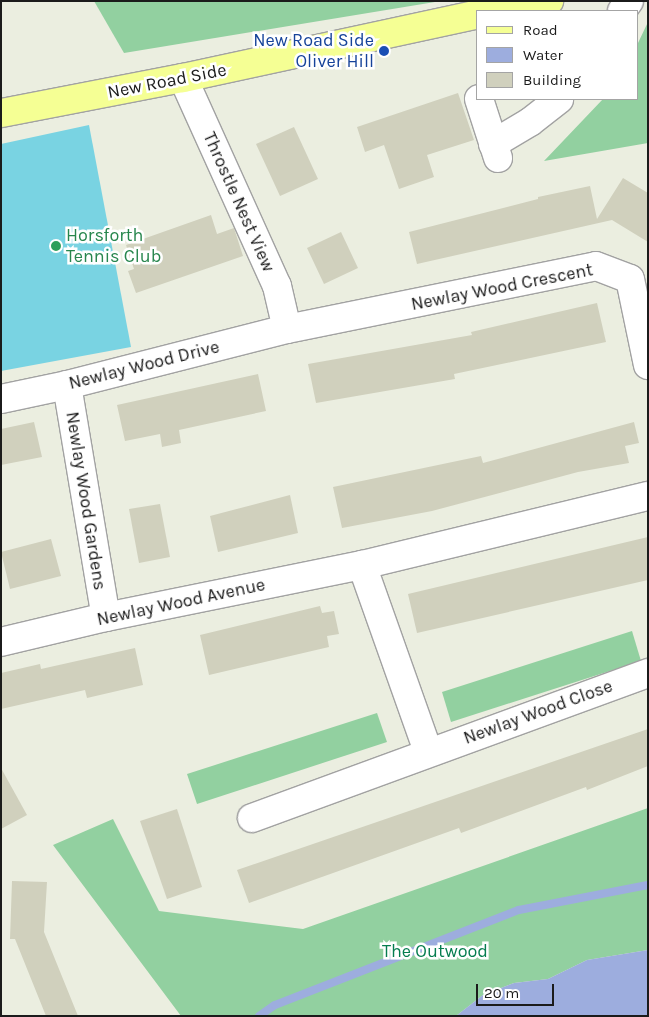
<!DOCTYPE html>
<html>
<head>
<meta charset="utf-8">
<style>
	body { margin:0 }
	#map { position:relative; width:649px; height:1017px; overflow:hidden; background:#ebeee0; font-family:Karla,sans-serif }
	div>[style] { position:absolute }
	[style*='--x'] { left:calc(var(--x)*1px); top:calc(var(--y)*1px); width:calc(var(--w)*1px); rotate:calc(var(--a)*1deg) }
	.forest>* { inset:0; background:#92d0a0 }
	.pitch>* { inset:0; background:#79d3e2 }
	.water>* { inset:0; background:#9dadde }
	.stream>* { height:8px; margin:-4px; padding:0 4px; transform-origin:4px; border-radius:4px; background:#9dadde }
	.building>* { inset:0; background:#d0d0bd }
	.roads { filter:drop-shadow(1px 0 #a2a2a2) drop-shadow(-1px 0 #a2a2a2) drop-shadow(0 1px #a2a2a2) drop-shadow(0 -1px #a2a2a2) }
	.minor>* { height:28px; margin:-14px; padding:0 14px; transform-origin:14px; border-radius:14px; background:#fff }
	.major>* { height:28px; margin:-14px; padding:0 14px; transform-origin:14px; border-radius:14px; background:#f5ff94 }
	.dots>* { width:14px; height:14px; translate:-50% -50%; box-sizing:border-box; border:2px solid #fff; border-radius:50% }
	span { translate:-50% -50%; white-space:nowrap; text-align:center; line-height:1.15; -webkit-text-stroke:5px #fff; paint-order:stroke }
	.transit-label { font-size:18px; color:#164399 }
	.right { translate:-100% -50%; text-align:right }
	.street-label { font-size:18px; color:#1b1b1b }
	.leisure-label { font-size:18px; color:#27864d }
	.left { translate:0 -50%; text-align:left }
	.park-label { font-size:18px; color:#057d4f }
	.frame { position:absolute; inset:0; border:2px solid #1b1b1b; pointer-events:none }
	.legend { position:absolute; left:476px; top:10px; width:162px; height:90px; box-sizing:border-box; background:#fff; border:1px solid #a4a4a4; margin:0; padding:6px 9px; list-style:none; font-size:15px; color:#1b1b1b }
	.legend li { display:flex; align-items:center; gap:10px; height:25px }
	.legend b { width:25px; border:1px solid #a4a4a4 }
	.scale { position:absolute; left:476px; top:984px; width:78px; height:22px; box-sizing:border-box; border:2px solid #1b1b1b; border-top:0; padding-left:6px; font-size:15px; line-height:18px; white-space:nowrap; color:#1b1b1b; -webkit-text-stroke:4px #fff; paint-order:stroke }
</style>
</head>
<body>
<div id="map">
	<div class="forest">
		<div style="clip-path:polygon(94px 1px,441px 1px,124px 53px)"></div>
		<div style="clip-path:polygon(648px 22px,648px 143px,544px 161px,603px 99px,638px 99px,638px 43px)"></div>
		<div style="clip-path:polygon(632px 631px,641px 661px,451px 722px,442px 692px)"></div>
		<div style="clip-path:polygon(377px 713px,387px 742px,197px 804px,187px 774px)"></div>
		<div style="clip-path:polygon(648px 808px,648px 950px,587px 960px,548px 979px,514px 983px,483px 995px,456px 1016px,181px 1016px,53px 845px,113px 819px,159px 911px,303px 929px)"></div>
	</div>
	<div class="pitch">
		<div style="clip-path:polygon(89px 125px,131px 347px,1px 371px,1px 144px)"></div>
	</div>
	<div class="water">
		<div style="clip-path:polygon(648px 950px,648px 1016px,456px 1016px,483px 995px,514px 983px,548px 979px,587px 960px)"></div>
	</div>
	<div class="stream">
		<div style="--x:259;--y:1016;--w:19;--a:-35"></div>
		<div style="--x:275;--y:1005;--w:262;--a:-21.3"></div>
		<div style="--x:519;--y:910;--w:131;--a:-11"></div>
	</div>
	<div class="building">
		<div style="clip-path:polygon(458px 93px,474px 140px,427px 155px,434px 177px,399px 189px,384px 145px,365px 152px,357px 127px)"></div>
		<div style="clip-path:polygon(294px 127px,318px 179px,280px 196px,256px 144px)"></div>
		<div style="clip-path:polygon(623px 178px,648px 193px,648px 242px,612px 220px,417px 264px,409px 232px,538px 199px,538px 197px,590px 186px,597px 219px)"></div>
		<div style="clip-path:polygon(211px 215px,217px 234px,234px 228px,243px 256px,136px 293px,128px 271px,134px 269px,126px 245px)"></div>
		<div style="clip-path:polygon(341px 232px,358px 268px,324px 284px,307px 248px)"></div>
		<div style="clip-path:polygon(597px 303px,606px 342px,454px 374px,455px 379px,316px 403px,308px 364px,472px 335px,471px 332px)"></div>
		<div style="clip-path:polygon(258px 374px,266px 411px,179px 430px,181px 443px,162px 447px,160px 434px,125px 441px,117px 405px)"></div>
		<div style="clip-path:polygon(34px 422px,42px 457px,1px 465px,1px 429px)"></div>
		<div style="clip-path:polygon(634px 422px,639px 443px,625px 446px,629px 463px,578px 472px,432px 511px,342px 528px,333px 487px,481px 456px,483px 463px)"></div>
		<div style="clip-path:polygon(290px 495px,298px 533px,218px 552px,210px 516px)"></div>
		<div style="clip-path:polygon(160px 504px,170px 557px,139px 563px,129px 509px)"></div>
		<div style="clip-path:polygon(648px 537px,648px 580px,417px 633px,408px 594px)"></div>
		<div style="clip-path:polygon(51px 539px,61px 576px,10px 589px,1px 552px)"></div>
		<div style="clip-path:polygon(320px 606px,322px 613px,334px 611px,339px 634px,327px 636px,329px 647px,209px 675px,200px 635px)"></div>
		<div style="clip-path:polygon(135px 648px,143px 685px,87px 698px,85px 690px,1px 709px,1px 673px,40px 664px,41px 669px)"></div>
		<div style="clip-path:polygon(648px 729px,648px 766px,587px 790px,586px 787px,461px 833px,459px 828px,249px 903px,237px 870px)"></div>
		<div style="clip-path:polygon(1px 768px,27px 815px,1px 829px)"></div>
		<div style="clip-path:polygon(177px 809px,202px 887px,167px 899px,140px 821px)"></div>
		<div style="clip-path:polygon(12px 881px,47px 882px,44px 932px,78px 1016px,46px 1016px,15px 939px,10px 939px)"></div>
	</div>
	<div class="roads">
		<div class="minor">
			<div style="--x:622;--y:11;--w:12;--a:-55"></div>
			<div style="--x:183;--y:78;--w:228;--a:65.7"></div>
			<div style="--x:277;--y:286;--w:44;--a:76.9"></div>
			<div style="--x:479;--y:99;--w:62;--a:72.1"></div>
			<div style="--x:493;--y:144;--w:43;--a:-30.7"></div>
			<div style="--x:530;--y:122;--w:37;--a:-38"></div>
			<div style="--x:67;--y:385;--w:235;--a:80.5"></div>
			<div style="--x:1;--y:399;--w:67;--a:-12"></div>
			<div style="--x:67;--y:385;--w:227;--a:-14.3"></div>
			<div style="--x:287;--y:329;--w:315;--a:-11.5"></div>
			<div style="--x:596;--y:266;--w:36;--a:21"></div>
			<div style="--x:630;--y:279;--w:88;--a:78.2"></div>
			<div style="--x:362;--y:565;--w:197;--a:70.5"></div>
			<div style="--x:1;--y:642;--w:108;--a:-13.4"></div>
			<div style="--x:106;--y:617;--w:261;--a:-11.5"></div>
			<div style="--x:362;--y:565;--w:294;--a:-13.6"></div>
			<div style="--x:252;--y:818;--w:422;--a:-20.1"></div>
		</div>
		<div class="major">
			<div style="--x:490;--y:11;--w:60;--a:-9.6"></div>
			<div style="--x:1;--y:113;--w:185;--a:-10.9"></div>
			<div style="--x:183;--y:78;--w:302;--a:-12.2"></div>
		</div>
	</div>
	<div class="dots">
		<div style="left:384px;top:51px;background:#1a4fb4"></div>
		<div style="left:56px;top:246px;background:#2e9e5b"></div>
	</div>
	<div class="transit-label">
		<span class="right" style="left:374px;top:51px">New Road Side<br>Oliver Hill</span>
	</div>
	<div class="street-label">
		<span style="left:167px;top:81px;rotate:-11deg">New Road Side</span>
		<span style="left:239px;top:202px;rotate:66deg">Throstle Nest View</span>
		<span style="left:502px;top:287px;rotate:-11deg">Newlay Wood Crescent</span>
		<span style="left:144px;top:365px;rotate:-14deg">Newlay Wood Drive</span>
		<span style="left:86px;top:501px;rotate:81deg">Newlay Wood Gardens</span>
		<span style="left:181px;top:602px;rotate:-12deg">Newlay Wood Avenue</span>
		<span style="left:538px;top:712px;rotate:-20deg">Newlay Wood Close</span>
	</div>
	<div class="leisure-label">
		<span class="left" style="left:66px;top:246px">Horsforth<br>Tennis Club</span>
	</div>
	<div class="park-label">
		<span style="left:435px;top:951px">The Outwood</span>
	</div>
	<div class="frame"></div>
	<ul class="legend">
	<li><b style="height:6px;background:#f5ff94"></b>Road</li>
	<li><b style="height:14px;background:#9dadde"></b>Water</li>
	<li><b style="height:14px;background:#d0d0bd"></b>Building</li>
	</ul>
	<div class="scale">20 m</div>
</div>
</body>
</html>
